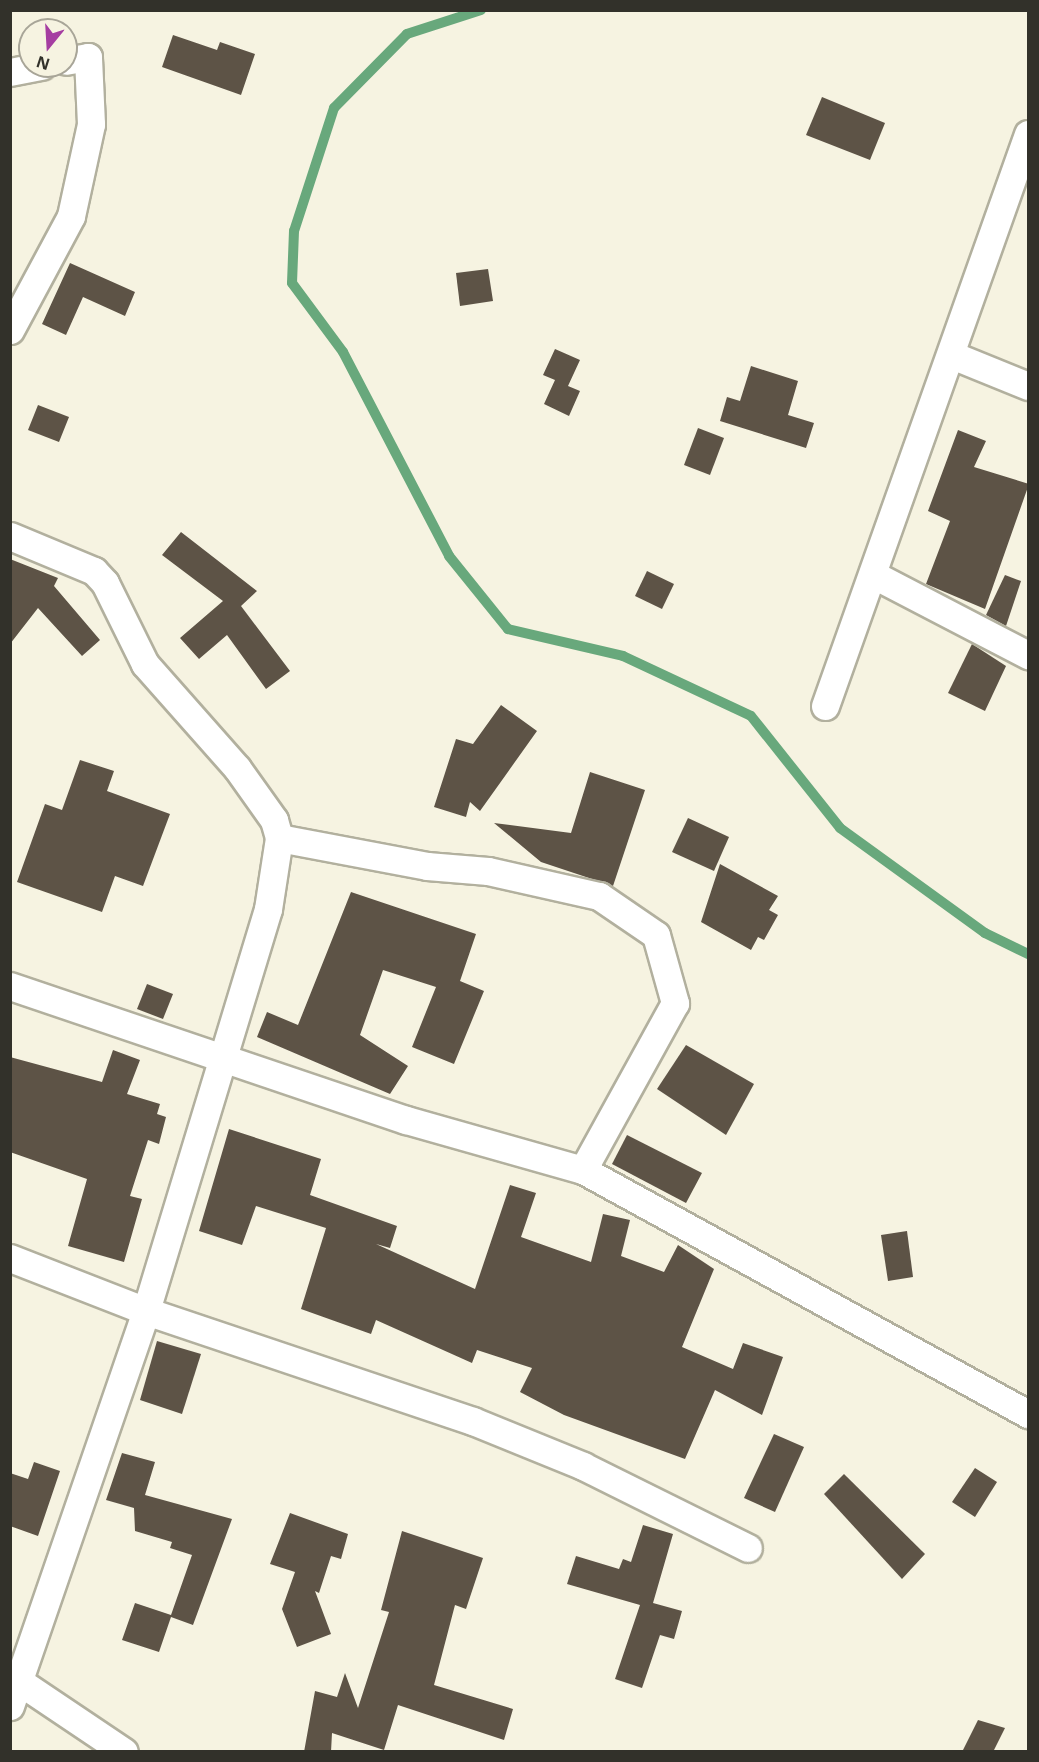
<!DOCTYPE html>
<html>
<head>
<meta charset="utf-8">
<style>
	body { margin:0 }
	#map { position:relative; width:1039px; height:1762px; overflow:hidden; background:#f6f3e1; font-family:"Noto Sans",sans-serif }
	div>[style] { position:absolute }
	[style*='--x'] { left:calc(var(--x)*1px); top:calc(var(--y)*1px); width:calc(var(--w)*1px); rotate:calc(var(--a)*1deg) }
	.stream>* { height:10px; margin:-5px; padding:0 5px; transform-origin:5px; border-radius:5px; background:#68a87c }
	.building>* { inset:0; background:#5d5346 }
	.roads { filter:drop-shadow(2px 0 #b2b09e) drop-shadow(-2px 0 #b2b09e) drop-shadow(0 2px #b2b09e) drop-shadow(0 -2px #b2b09e) }
	.street>* { height:27px; margin:-13.5px; padding:0 13.5px; transform-origin:13.5px; border-radius:13.5px; background:#fff }
	span { translate:-50% -50%; white-space:nowrap; text-align:center; line-height:1.15; -webkit-text-stroke:6px #f6f3e1; paint-order:stroke }
	.frame { position:absolute; inset:0; border:12px solid #32312a; pointer-events:none }
	.north { position:absolute; left:18px; top:18px; width:60px; height:60px; box-sizing:border-box; background:#f6f3e1; border:2px solid #a8a598; border-radius:50%; rotate:198deg; font-size:16px; font-weight:700; line-height:24px; text-align:center; color:#32312a }
	.north::after { content:''; display:block; margin:auto; width:21px; height:27px; background:#a53da1; clip-path:polygon(50% 0,100% 100%,50% 72%,0 100%) }
</style>
</head>
<body>
<div id="map">
	<div class="stream">
		<div style="--x:481;--y:10;--w:78;--a:162"></div>
		<div style="--x:407;--y:34;--w:104;--a:134.6"></div>
		<div style="--x:334;--y:108;--w:129;--a:108"></div>
		<div style="--x:294;--y:231;--w:52;--a:92.2"></div>
		<div style="--x:292;--y:283;--w:86;--a:53.5"></div>
		<div style="--x:343;--y:352;--w:230;--a:62.5"></div>
		<div style="--x:449;--y:556;--w:94;--a:51.1"></div>
		<div style="--x:508;--y:629;--w:118;--a:13.2"></div>
		<div style="--x:623;--y:656;--w:141;--a:25.1"></div>
		<div style="--x:751;--y:716;--w:143;--a:51.5"></div>
		<div style="--x:840;--y:828;--w:179;--a:35.9"></div>
		<div style="--x:985;--y:933;--w:48;--a:26"></div>
	</div>
	<div class="building">
		<div style="clip-path:polygon(173px 35px,217px 50px,220px 42px,255px 54px,241px 95px,162px 67px)"></div>
		<div style="clip-path:polygon(822px 97px,885px 123px,870px 160px,806px 135px)"></div>
		<div style="clip-path:polygon(70px 263px,135px 292px,125px 316px,83px 297px,66px 335px,42px 324px)"></div>
		<div style="clip-path:polygon(488px 269px,493px 301px,460px 306px,456px 273px)"></div>
		<div style="clip-path:polygon(555px 349px,580px 360px,568px 386px,580px 391px,569px 416px,544px 404px,555px 380px,543px 375px)"></div>
		<div style="clip-path:polygon(751px 366px,798px 381px,788px 415px,814px 423px,806px 448px,720px 421px,727px 397px,740px 401px)"></div>
		<div style="clip-path:polygon(38px 405px,69px 417px,59px 442px,28px 430px)"></div>
		<div style="clip-path:polygon(698px 428px,724px 438px,710px 475px,684px 465px)"></div>
		<div style="clip-path:polygon(958px 430px,986px 441px,974px 467px,1029px 484px,985px 609px,926px 584px,950px 521px,928px 511px)"></div>
		<div style="clip-path:polygon(181px 532px,257px 591px,241px 606px,290px 671px,266px 689px,227px 635px,199px 659px,180px 638px,223px 601px,162px 555px)"></div>
		<div style="clip-path:polygon(10px 559px,58px 578px,54px 586px,100px 640px,82px 656px,38px 608px,10px 644px)"></div>
		<div style="clip-path:polygon(647px 571px,674px 584px,662px 609px,635px 596px)"></div>
		<div style="clip-path:polygon(1005px 575px,1021px 581px,1006px 626px,986px 615px)"></div>
		<div style="clip-path:polygon(972px 644px,1006px 666px,985px 711px,948px 693px)"></div>
		<div style="clip-path:polygon(501px 705px,537px 731px,480px 811px,470px 802px,466px 817px,434px 807px,456px 739px,473px 744px)"></div>
		<div style="clip-path:polygon(80px 760px,114px 771px,107px 791px,170px 814px,143px 886px,115px 876px,102px 912px,17px 882px,45px 804px,62px 810px)"></div>
		<div style="clip-path:polygon(590px 772px,645px 790px,613px 886px,541px 862px,494px 823px,571px 833px)"></div>
		<div style="clip-path:polygon(688px 818px,729px 837px,714px 871px,672px 852px)"></div>
		<div style="clip-path:polygon(720px 864px,778px 896px,769px 910px,778px 915px,764px 940px,758px 937px,751px 950px,701px 922px)"></div>
		<div style="clip-path:polygon(351px 892px,476px 934px,460px 981px,484px 991px,454px 1064px,412px 1047px,436px 987px,383px 970px,360px 1035px,408px 1066px,390px 1094px,257px 1037px,267px 1012px,298px 1025px)"></div>
		<div style="clip-path:polygon(147px 984px,173px 994px,163px 1019px,137px 1009px)"></div>
		<div style="clip-path:polygon(686px 1045px,754px 1084px,726px 1135px,657px 1089px)"></div>
		<div style="clip-path:polygon(113px 1050px,140px 1060px,127px 1094px,160px 1104px,157px 1114px,166px 1117px,159px 1144px,148px 1140px,130px 1196px,142px 1199px,124px 1262px,68px 1246px,87px 1179px,10px 1152px,10px 1057px,102px 1082px)"></div>
		<div style="clip-path:polygon(229px 1129px,321px 1159px,310px 1195px,397px 1226px,390px 1248px,376px 1244px,475px 1289px,510px 1185px,536px 1193px,521px 1237px,591px 1262px,603px 1214px,630px 1220px,621px 1256px,664px 1272px,678px 1245px,714px 1269px,682px 1347px,733px 1369px,743px 1343px,783px 1357px,762px 1415px,715px 1390px,685px 1459px,564px 1415px,520px 1392px,532px 1368px,477px 1350px,472px 1363px,376px 1320px,371px 1334px,301px 1309px,326px 1228px,256px 1206px,242px 1245px,199px 1231px)"></div>
		<div style="clip-path:polygon(627px 1135px,702px 1173px,686px 1203px,612px 1164px)"></div>
		<div style="clip-path:polygon(907px 1231px,913px 1277px,888px 1281px,881px 1235px)"></div>
		<div style="clip-path:polygon(157px 1341px,201px 1354px,182px 1414px,140px 1400px)"></div>
		<div style="clip-path:polygon(774px 1434px,804px 1447px,775px 1512px,744px 1498px)"></div>
		<div style="clip-path:polygon(122px 1453px,155px 1462px,145px 1495px,232px 1519px,193px 1625px,171px 1617px,159px 1652px,122px 1640px,135px 1603px,171px 1615px,192px 1555px,170px 1548px,172px 1542px,135px 1531px,134px 1508px,106px 1500px)"></div>
		<div style="clip-path:polygon(34px 1462px,60px 1471px,38px 1536px,10px 1526px,10px 1473px,28px 1479px)"></div>
		<div style="clip-path:polygon(975px 1468px,997px 1482px,975px 1517px,952px 1502px)"></div>
		<div style="clip-path:polygon(844px 1474px,925px 1554px,902px 1579px,824px 1494px)"></div>
		<div style="clip-path:polygon(290px 1513px,348px 1534px,341px 1559px,331px 1556px,319px 1593px,315px 1591px,331px 1634px,297px 1647px,282px 1609px,295px 1572px,270px 1564px)"></div>
		<div style="clip-path:polygon(643px 1525px,673px 1534px,653px 1603px,682px 1611px,674px 1639px,660px 1635px,642px 1688px,615px 1679px,640px 1605px,567px 1584px,576px 1556px,619px 1569px,623px 1559px,631px 1562px)"></div>
		<div style="clip-path:polygon(402px 1531px,483px 1558px,466px 1609px,455px 1605px,434px 1685px,513px 1709px,504px 1740px,398px 1705px,384px 1750px,332px 1733px,331px 1752px,304px 1752px,315px 1691px,337px 1697px,345px 1673px,358px 1708px,389px 1612px,381px 1610px)"></div>
		<div style="clip-path:polygon(978px 1720px,1005px 1728px,993px 1752px,962px 1752px)"></div>
	</div>
	<div class="roads">
		<div class="street">
			<div style="--x:10;--y:72;--w:32;--a:-11"></div>
			<div style="--x:10;--y:330;--w:129;--a:-61.8"></div>
			<div style="--x:71;--y:216;--w:94;--a:-77.7"></div>
			<div style="--x:91;--y:124;--w:67;--a:-92.6"></div>
			<div style="--x:88;--y:57;--w:22;--a:170"></div>
			<div style="--x:952;--y:355;--w:82;--a:22.2"></div>
			<div style="--x:10;--y:536;--w:91;--a:22.6"></div>
			<div style="--x:94;--y:571;--w:16;--a:47"></div>
			<div style="--x:105;--y:583;--w:90;--a:63.7"></div>
			<div style="--x:145;--y:664;--w:139;--a:48.5"></div>
			<div style="--x:237;--y:768;--w:64;--a:54.6"></div>
			<div style="--x:274;--y:820;--w:19;--a:74"></div>
			<div style="--x:279;--y:838;--w:72;--a:98.8"></div>
			<div style="--x:268;--y:909;--w:420;--a:106.9"></div>
			<div style="--x:146;--y:1311;--w:418;--a:109"></div>
			<div style="--x:874;--y:575;--w:174;--a:27.5"></div>
			<div style="--x:825;--y:706;--w:607;--a:-70.46"></div>
			<div style="--x:279;--y:838;--w:151;--a:10.7"></div>
			<div style="--x:427;--y:866;--w:61;--a:4.7"></div>
			<div style="--x:488;--y:871;--w:114;--a:12.7"></div>
			<div style="--x:599;--y:896;--w:69;--a:34.4"></div>
			<div style="--x:656;--y:935;--w:71;--a:74.4"></div>
			<div style="--x:675;--y:1003;--w:191;--a:118.9"></div>
			<div style="--x:10;--y:986;--w:418;--a:18.7"></div>
			<div style="--x:406;--y:1120;--w:184;--a:15.8"></div>
			<div style="--x:583;--y:1170;--w:508;--a:28.74"></div>
			<div style="--x:10;--y:1258;--w:146;--a:21.3"></div>
			<div style="--x:146;--y:1311;--w:345;--a:18.6"></div>
			<div style="--x:473;--y:1421;--w:119;--a:22.2"></div>
			<div style="--x:583;--y:1466;--w:184;--a:26.4"></div>
			<div style="--x:20;--y:1682;--w:125;--a:33.9"></div>
		</div>
	</div>
	<div class="frame"></div>
	<div class="north">N</div>
</div>
</body>
</html>
